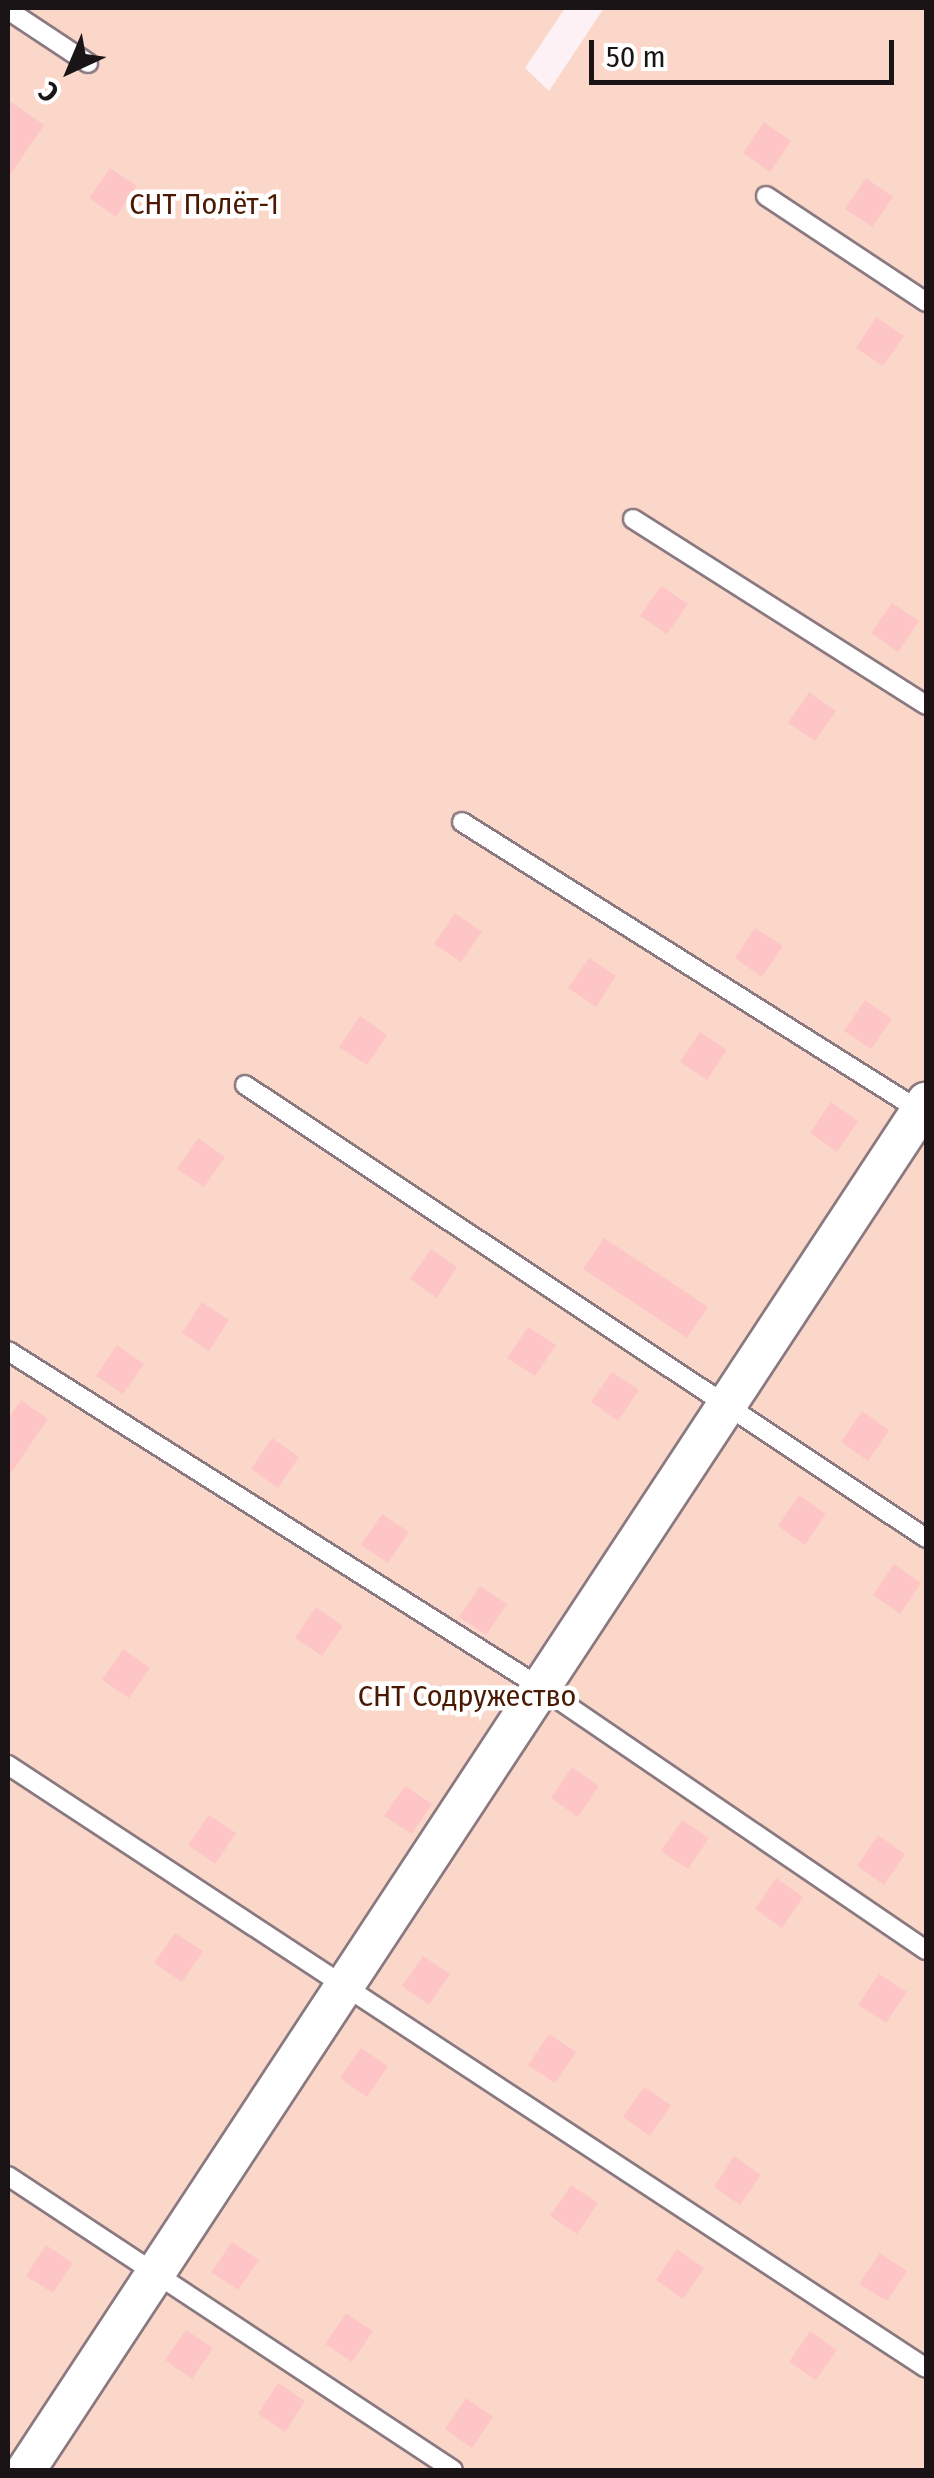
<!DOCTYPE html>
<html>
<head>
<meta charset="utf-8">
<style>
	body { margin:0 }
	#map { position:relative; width:934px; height:2478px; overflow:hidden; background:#fdf1f6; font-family:"Fira Sans Condensed",sans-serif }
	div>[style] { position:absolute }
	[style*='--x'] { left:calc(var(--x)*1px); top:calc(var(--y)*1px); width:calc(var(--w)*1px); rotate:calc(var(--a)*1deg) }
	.green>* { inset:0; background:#fad7c9 }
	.building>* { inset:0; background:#fec5c6 }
	.roads { filter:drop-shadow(2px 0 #8a7980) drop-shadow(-2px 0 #8a7980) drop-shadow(0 2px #8a7980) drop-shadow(0 -2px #8a7980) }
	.service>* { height:18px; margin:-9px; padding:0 9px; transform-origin:9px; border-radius:9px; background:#fff }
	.minor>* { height:38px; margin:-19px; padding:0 19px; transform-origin:19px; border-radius:19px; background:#fff }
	span { translate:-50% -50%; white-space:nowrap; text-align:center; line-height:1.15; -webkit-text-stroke:9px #fff; paint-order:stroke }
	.park-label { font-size:30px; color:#4b1902 }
	.frame { position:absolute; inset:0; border:10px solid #1a1416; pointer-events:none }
	.north { position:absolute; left:20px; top:20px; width:100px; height:100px; -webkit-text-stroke:8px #fff; paint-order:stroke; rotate:224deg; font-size:28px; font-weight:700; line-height:40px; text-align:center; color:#1a1416 }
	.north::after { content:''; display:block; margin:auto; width:35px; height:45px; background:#1a1416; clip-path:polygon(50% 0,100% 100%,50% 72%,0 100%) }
	.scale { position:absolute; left:589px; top:40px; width:305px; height:45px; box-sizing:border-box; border:5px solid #1a1416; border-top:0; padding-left:12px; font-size:30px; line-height:35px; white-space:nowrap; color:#1a1416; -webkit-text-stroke:8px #fff; paint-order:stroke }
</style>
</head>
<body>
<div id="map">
	<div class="green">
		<div style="clip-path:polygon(8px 8px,565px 8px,525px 68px,549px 91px,604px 8px,926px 8px,926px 2470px,8px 2470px)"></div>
	</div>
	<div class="building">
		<div style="clip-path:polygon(8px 100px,44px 125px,8px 178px)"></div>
		<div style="clip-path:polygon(764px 122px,791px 141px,770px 172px,743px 153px)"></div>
		<div style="clip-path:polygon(110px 168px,137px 186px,116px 217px,89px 198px)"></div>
		<div style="clip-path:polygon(866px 178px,893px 197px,872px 227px,845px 209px)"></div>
		<div style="clip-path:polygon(876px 317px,904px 336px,883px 366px,856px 348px)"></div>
		<div style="clip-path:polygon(661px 586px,688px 604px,667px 634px,640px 616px)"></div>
		<div style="clip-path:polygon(892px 603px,919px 621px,898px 652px,871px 633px)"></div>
		<div style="clip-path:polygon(809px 692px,836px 711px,815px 741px,788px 723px)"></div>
		<div style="clip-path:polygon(455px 913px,482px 932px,461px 962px,434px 944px)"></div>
		<div style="clip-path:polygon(755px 928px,783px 946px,762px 977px,735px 958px)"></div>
		<div style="clip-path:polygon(589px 958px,616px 976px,596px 1007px,568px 988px)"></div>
		<div style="clip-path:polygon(865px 1000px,892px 1019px,871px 1049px,844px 1031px)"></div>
		<div style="clip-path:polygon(360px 1016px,387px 1035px,367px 1065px,339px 1047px)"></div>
		<div style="clip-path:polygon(700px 1032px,727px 1050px,707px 1080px,680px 1062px)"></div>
		<div style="clip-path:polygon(831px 1102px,858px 1121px,837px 1152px,810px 1133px)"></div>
		<div style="clip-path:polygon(198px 1138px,225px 1157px,204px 1187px,177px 1169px)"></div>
		<div style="clip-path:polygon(604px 1238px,708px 1307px,687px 1338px,583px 1269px)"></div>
		<div style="clip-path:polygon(431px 1249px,457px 1267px,437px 1298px,410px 1279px)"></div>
		<div style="clip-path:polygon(202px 1302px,229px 1320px,209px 1351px,182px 1333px)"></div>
		<div style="clip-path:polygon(528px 1327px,556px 1345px,535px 1376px,507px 1358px)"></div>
		<div style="clip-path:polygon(117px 1345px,144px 1364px,123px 1394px,96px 1376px)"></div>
		<div style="clip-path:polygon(612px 1372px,639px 1390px,618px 1421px,591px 1402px)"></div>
		<div style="clip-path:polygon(21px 1400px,48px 1419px,8px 1477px,8px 1419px)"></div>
		<div style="clip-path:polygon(862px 1411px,889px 1430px,868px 1461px,841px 1442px)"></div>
		<div style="clip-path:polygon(272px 1438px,299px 1457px,278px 1488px,251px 1469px)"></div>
		<div style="clip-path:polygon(799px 1495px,826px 1514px,805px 1545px,778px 1526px)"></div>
		<div style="clip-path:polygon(382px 1514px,409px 1532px,388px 1563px,361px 1545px)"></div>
		<div style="clip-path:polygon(894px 1564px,921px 1583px,900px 1614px,873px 1595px)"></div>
		<div style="clip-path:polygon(480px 1586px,507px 1604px,486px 1635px,459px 1617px)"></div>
		<div style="clip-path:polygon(316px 1607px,343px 1626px,322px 1656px,295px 1638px)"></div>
		<div style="clip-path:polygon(123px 1649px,150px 1668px,129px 1698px,102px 1680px)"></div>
		<div style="clip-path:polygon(572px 1767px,599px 1786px,578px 1817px,551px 1798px)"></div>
		<div style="clip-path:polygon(405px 1786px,432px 1804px,412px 1834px,384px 1816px)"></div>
		<div style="clip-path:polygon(209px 1815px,236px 1833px,215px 1864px,188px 1845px)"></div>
		<div style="clip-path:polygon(682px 1820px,709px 1838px,688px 1869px,661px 1851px)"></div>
		<div style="clip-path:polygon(878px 1835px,905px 1854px,884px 1885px,857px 1866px)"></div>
		<div style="clip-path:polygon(776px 1878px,803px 1897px,782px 1928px,755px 1909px)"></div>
		<div style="clip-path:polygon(175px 1933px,203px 1951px,182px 1982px,154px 1963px)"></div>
		<div style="clip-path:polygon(423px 1956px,450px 1974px,429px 2005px,402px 1986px)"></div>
		<div style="clip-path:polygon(879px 1974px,907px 1992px,886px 2023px,858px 2005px)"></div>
		<div style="clip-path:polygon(549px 2034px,576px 2052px,555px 2083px,528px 2065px)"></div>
		<div style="clip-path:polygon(361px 2048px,388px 2066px,367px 2097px,340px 2078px)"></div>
		<div style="clip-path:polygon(644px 2087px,671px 2105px,650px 2136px,623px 2117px)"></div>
		<div style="clip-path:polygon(734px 2156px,761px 2175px,740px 2205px,714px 2187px)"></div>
		<div style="clip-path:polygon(571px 2185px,598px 2203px,577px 2234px,550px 2216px)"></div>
		<div style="clip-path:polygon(232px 2242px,259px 2260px,238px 2290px,211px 2272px)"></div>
		<div style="clip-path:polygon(46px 2245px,73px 2263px,53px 2293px,26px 2276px)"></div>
		<div style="clip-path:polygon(677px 2249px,704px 2268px,683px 2299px,656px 2280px)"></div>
		<div style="clip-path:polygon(880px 2253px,907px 2271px,887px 2301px,859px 2284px)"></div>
		<div style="clip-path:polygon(346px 2313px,373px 2331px,352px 2362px,325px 2344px)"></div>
		<div style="clip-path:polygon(186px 2330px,213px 2348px,192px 2379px,165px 2360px)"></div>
		<div style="clip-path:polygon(810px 2331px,837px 2350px,816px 2380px,789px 2362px)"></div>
		<div style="clip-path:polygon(278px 2383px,305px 2401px,285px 2432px,258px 2414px)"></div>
		<div style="clip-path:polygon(466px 2398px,493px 2417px,472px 2448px,445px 2429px)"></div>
	</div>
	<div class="roads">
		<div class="service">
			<div style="--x:8;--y:10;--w:96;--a:33.5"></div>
			<div style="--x:766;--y:196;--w:192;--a:33.5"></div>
			<div style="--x:633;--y:519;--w:347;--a:32.4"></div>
			<div style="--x:462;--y:822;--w:544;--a:32.23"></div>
			<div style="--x:245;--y:1085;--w:818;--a:33.63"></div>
			<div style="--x:8;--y:1351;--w:633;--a:32.28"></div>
			<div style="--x:543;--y:1689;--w:463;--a:34.3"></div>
			<div style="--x:8;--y:1765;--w:1098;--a:33.3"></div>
			<div style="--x:8;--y:2176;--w:533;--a:33.45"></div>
		</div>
		<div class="minor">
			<div style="--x:26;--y:2470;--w:1638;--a:-56.66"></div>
		</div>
	</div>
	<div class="park-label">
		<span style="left:204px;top:204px">СНТ Полёт-1</span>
		<span style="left:467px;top:1696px">СНТ Содружество</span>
	</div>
	<div class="frame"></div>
	<div class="north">С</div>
	<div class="scale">50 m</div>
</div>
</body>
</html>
